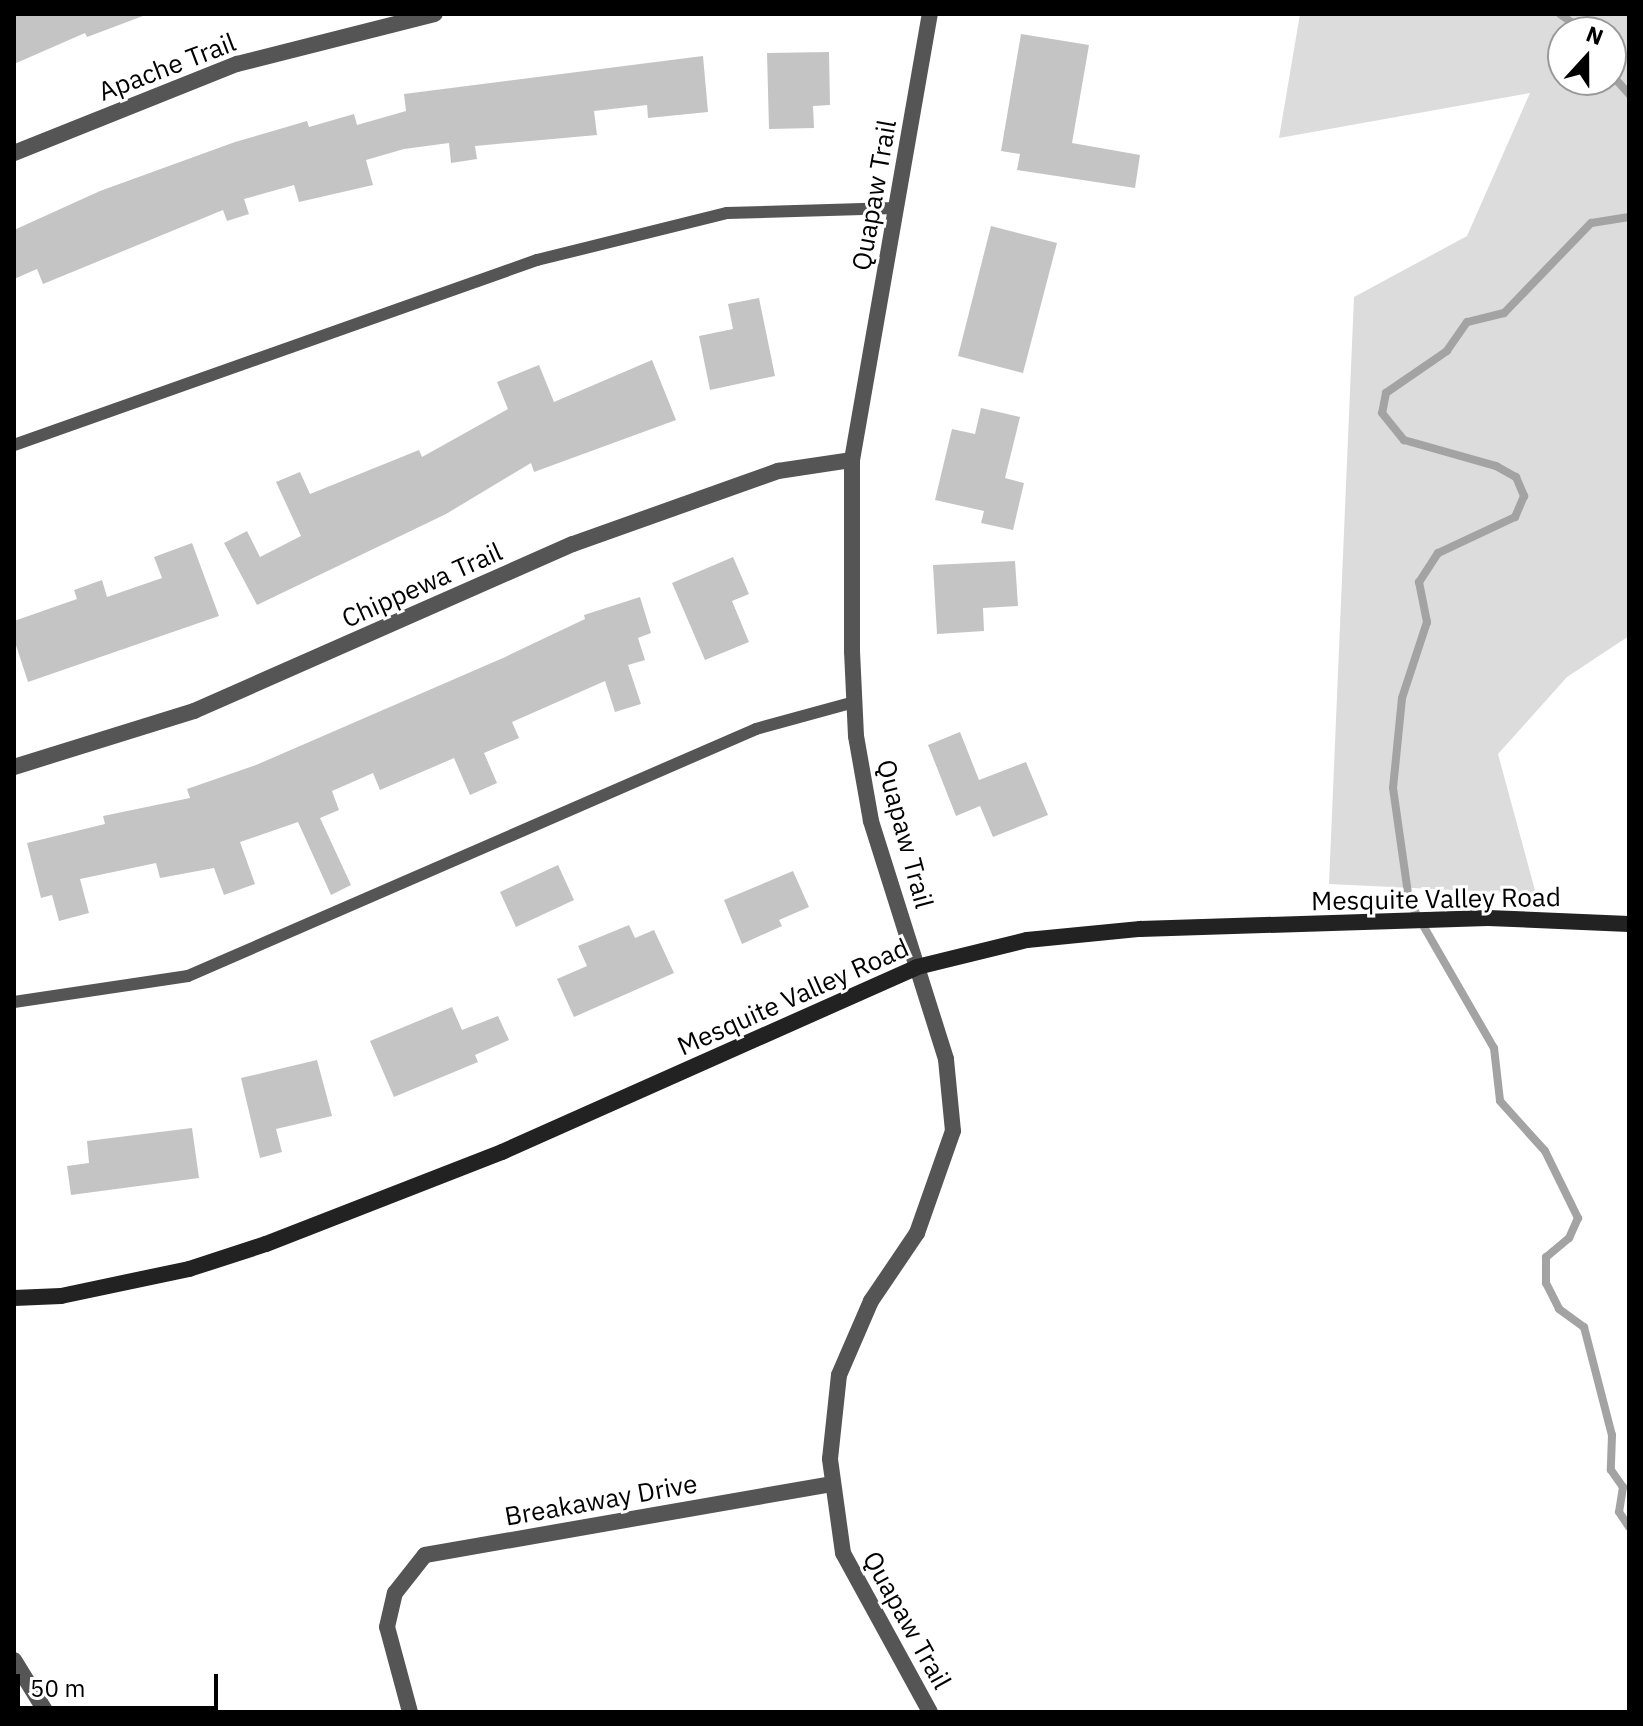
<!DOCTYPE html>
<html>
<head>
<meta charset="utf-8">
<style>
	body { margin:0 }
	#map { position:relative; width:1643px; height:1726px; overflow:hidden; background:#fff; font-family:"IBM Plex Sans",sans-serif }
	div>[style] { position:absolute }
	[style*='--x'] { left:calc(var(--x)*1px); top:calc(var(--y)*1px); width:calc(var(--w)*1px); rotate:calc(var(--a)*1deg) }
	.green>* { inset:0; background:#dcdcdc }
	.stream>* { height:8px; margin:-4px; padding:0 4px; transform-origin:4px; border-radius:4px; background:#a3a3a3 }
	.building>* { inset:0; background:#c4c4c4 }
	.lane>* { height:12px; margin:-6px; padding:0 6px; transform-origin:6px; border-radius:6px; background:#555 }
	.street>* { height:16px; margin:-8px; padding:0 8px; transform-origin:8px; border-radius:8px; background:#555 }
	.secondary>* { height:16px; margin:-8px; padding:0 8px; transform-origin:8px; border-radius:8px; background:#222 }
	span { translate:-50% -50%; white-space:nowrap; text-align:center; line-height:1.15; -webkit-text-stroke:6px #fff; paint-order:stroke }
	.street-label { font-size:26px; color:#000 }
	.frame { position:absolute; inset:0; border:16px solid #000; pointer-events:none }
	.north { position:absolute; left:1547px; top:16px; width:80px; height:80px; box-sizing:border-box; background:#fff; border:2px solid #999; border-radius:50%; rotate:21deg; font-size:22px; font-weight:700; line-height:32px; text-align:center; color:#000 }
	.north::after { content:''; display:block; margin:auto; width:28px; height:36px; background:#000; clip-path:polygon(50% 0,100% 100%,50% 72%,0 100%) }
	.scale { position:absolute; left:16px; top:1674px; width:202px; height:36px; box-sizing:border-box; border:4px solid #000; border-top:0; padding-left:10px; font-size:24px; line-height:28px; white-space:nowrap; color:#000; -webkit-text-stroke:6px #fff; paint-order:stroke }
</style>
</head>
<body>
<div id="map">
	<div class="green">
		<div style="clip-path:polygon(evenodd,1300px 14px,1629px 14px,1629px 636px,1567px 677px,1498px 754px,1536px 894px,1329px 884px,1354px 297px,1467px 236px,1530px 93px,1279px 138px,1300px 14px,1563px 32px,1611px 32px,1611px 80px,1563px 80px,1563px 32px)"></div>
	</div>
	<div class="stream">
		<div style="--x:1560;--y:14;--w:31;--a:36"></div>
		<div style="--x:1611;--y:74;--w:27;--a:48"></div>
		<div style="--x:1629;--y:217;--w:38;--a:171"></div>
		<div style="--x:1591;--y:223;--w:125;--a:134"></div>
		<div style="--x:1504;--y:313;--w:38;--a:166"></div>
		<div style="--x:1467;--y:322;--w:35;--a:125"></div>
		<div style="--x:1447;--y:351;--w:74;--a:145.5"></div>
		<div style="--x:1386;--y:393;--w:20;--a:101"></div>
		<div style="--x:1382;--y:413;--w:35;--a:51"></div>
		<div style="--x:1404;--y:440;--w:96;--a:15.8"></div>
		<div style="--x:1496;--y:466;--w:23;--a:29"></div>
		<div style="--x:1516;--y:477;--w:21;--a:67"></div>
		<div style="--x:1524;--y:496;--w:23;--a:113"></div>
		<div style="--x:1515;--y:517;--w:85;--a:154.9"></div>
		<div style="--x:1438;--y:553;--w:35;--a:123"></div>
		<div style="--x:1419;--y:582;--w:41;--a:78.7"></div>
		<div style="--x:1427;--y:622;--w:80;--a:108.2"></div>
		<div style="--x:1402;--y:698;--w:90;--a:95.7"></div>
		<div style="--x:1393;--y:788;--w:114;--a:81.9"></div>
		<div style="--x:1409;--y:901;--w:170;--a:60"></div>
		<div style="--x:1494;--y:1048;--w:53;--a:83.5"></div>
		<div style="--x:1500;--y:1101;--w:67;--a:48"></div>
		<div style="--x:1545;--y:1151;--w:75;--a:63.8"></div>
		<div style="--x:1578;--y:1218;--w:22;--a:114"></div>
		<div style="--x:1569;--y:1238;--w:30;--a:140"></div>
		<div style="--x:1546;--y:1257;--w:26;--a:90"></div>
		<div style="--x:1546;--y:1283;--w:29;--a:63"></div>
		<div style="--x:1559;--y:1309;--w:31;--a:36"></div>
		<div style="--x:1584;--y:1327;--w:112;--a:75.5"></div>
		<div style="--x:1612;--y:1435;--w:35;--a:92"></div>
		<div style="--x:1611;--y:1470;--w:21;--a:55"></div>
		<div style="--x:1623;--y:1487;--w:25;--a:99"></div>
		<div style="--x:1619;--y:1512;--w:18;--a:56"></div>
	</div>
	<div class="building">
		<div style="clip-path:polygon(14px 14px,143px 14px,143px 16px,87px 37px,85px 33px,14px 64px)"></div>
		<div style="clip-path:polygon(1021px 34px,1089px 45px,1072px 143px,1140px 155px,1135px 188px,1017px 170px,1020px 154px,1001px 151px)"></div>
		<div style="clip-path:polygon(829px 52px,830px 105px,813px 106px,814px 128px,769px 129px,767px 53px)"></div>
		<div style="clip-path:polygon(703px 56px,708px 112px,648px 118px,647px 105px,594px 111px,597px 135px,475px 146px,477px 159px,451px 163px,449px 143px,404px 149px,366px 160px,373px 185px,299px 202px,294px 185px,244px 199px,249px 214px,227px 221px,223px 210px,43px 284px,37px 269px,14px 279px,14px 230px,100px 191px,235px 142px,307px 121px,309px 127px,354px 114px,357px 125px,406px 111px,404px 94px)"></div>
		<div style="clip-path:polygon(991px 226px,1057px 243px,1023px 373px,958px 356px)"></div>
		<div style="clip-path:polygon(759px 298px,775px 376px,710px 390px,699px 336px,733px 329px,728px 304px)"></div>
		<div style="clip-path:polygon(652px 360px,676px 420px,534px 472px,531px 463px,446px 514px,257px 605px,224px 543px,247px 531px,260px 557px,301px 536px,276px 482px,300px 472px,310px 494px,419px 450px,422px 457px,508px 409px,497px 382px,539px 365px,554px 402px)"></div>
		<div style="clip-path:polygon(981px 408px,1020px 417px,1005px 478px,1024px 483px,1013px 530px,981px 523px,984px 511px,935px 500px,952px 429px,975px 434px)"></div>
		<div style="clip-path:polygon(192px 543px,219px 616px,28px 682px,14px 639px,14px 621px,77px 599px,74px 590px,102px 580px,107px 597px,162px 578px,154px 557px)"></div>
		<div style="clip-path:polygon(733px 557px,749px 594px,732px 601px,749px 642px,705px 660px,672px 583px)"></div>
		<div style="clip-path:polygon(1015px 561px,1018px 606px,983px 608px,984px 631px,937px 634px,933px 565px)"></div>
		<div style="clip-path:polygon(640px 597px,651px 633px,638px 638px,645px 660px,628px 665px,641px 704px,615px 712px,605px 681px,512px 722px,519px 738px,484px 753px,497px 783px,470px 795px,454px 758px,380px 790px,373px 773px,332px 791px,339px 810px,320px 818px,351px 885px,331px 895px,298px 822px,240px 842px,255px 884px,224px 895px,214px 868px,160px 878px,156px 863px,80px 879px,89px 913px,59px 921px,52px 895px,41px 898px,27px 843px,105px 824px,103px 816px,190px 798px,187px 789px,256px 765px,503px 658px,585px 619px,584px 615px)"></div>
		<div style="clip-path:polygon(960px 732px,979px 780px,1026px 762px,1048px 815px,993px 837px,980px 806px,956px 816px,928px 745px)"></div>
		<div style="clip-path:polygon(558px 865px,574px 900px,516px 927px,500px 892px)"></div>
		<div style="clip-path:polygon(793px 871px,809px 907px,779px 920px,782px 926px,742px 944px,724px 900px)"></div>
		<div style="clip-path:polygon(629px 925px,635px 938px,654px 930px,674px 973px,574px 1017px,557px 979px,587px 966px,578px 946px)"></div>
		<div style="clip-path:polygon(452px 1007px,462px 1030px,498px 1016px,509px 1040px,475px 1055px,478px 1062px,394px 1097px,370px 1041px)"></div>
		<div style="clip-path:polygon(317px 1060px,332px 1116px,276px 1129px,282px 1152px,260px 1158px,241px 1078px)"></div>
		<div style="clip-path:polygon(192px 1128px,199px 1178px,71px 1195px,67px 1166px,89px 1163px,87px 1141px)"></div>
	</div>
	<div class="lane">
		<div style="--x:14;--y:445;--w:555;--a:-19.48"></div>
		<div style="--x:537;--y:260;--w:196;--a:-13.9"></div>
		<div style="--x:727;--y:213;--w:169;--a:-1.7"></div>
		<div style="--x:14;--y:1002;--w:176;--a:-8.5"></div>
		<div style="--x:188;--y:976;--w:619;--a:-23.5"></div>
		<div style="--x:756;--y:729;--w:102;--a:-15.4"></div>
	</div>
	<div class="street">
		<div style="--x:14;--y:153;--w:240;--a:-21.8"></div>
		<div style="--x:237;--y:64;--w:204;--a:-14.2"></div>
		<div style="--x:14;--y:767;--w:189;--a:-17.3"></div>
		<div style="--x:194;--y:711;--w:414;--a:-23.8"></div>
		<div style="--x:573;--y:544;--w:218;--a:-19.6"></div>
		<div style="--x:778;--y:471;--w:75;--a:-8.5"></div>
		<div style="--x:14;--y:1660;--w:61;--a:58.4"></div>
		<div style="--x:410;--y:1712;--w:88;--a:-105.1"></div>
		<div style="--x:387;--y:1627;--w:35;--a:-77"></div>
		<div style="--x:395;--y:1593;--w:48;--a:-51.7"></div>
		<div style="--x:425;--y:1555;--w:414;--a:-9.9"></div>
		<div style="--x:930;--y:1712;--w:181;--a:-118.7"></div>
		<div style="--x:843;--y:1553;--w:95;--a:-97.9"></div>
		<div style="--x:830;--y:1459;--w:84;--a:-83.9"></div>
		<div style="--x:839;--y:1375;--w:81;--a:-66.6"></div>
		<div style="--x:871;--y:1301;--w:82;--a:-55.9"></div>
		<div style="--x:917;--y:1233;--w:108;--a:-70.6"></div>
		<div style="--x:953;--y:1131;--w:72;--a:-95.6"></div>
		<div style="--x:946;--y:1059;--w:250;--a:-107.5"></div>
		<div style="--x:871;--y:821;--w:86;--a:-100"></div>
		<div style="--x:856;--y:736;--w:85;--a:-92.7"></div>
		<div style="--x:852;--y:651;--w:191;--a:-90"></div>
		<div style="--x:852;--y:460;--w:453;--a:-80.1"></div>
	</div>
	<div class="secondary">
		<div style="--x:14;--y:1298;--w:47;--a:-2.4"></div>
		<div style="--x:61;--y:1296;--w:131;--a:-11.9"></div>
		<div style="--x:189;--y:1269;--w:81;--a:-18"></div>
		<div style="--x:266;--y:1244;--w:253;--a:-21.3"></div>
		<div style="--x:502;--y:1152;--w:454;--a:-24"></div>
		<div style="--x:917;--y:967;--w:113;--a:-13.8"></div>
		<div style="--x:1027;--y:940;--w:114;--a:-5.6"></div>
		<div style="--x:1140;--y:929;--w:348;--a:-1.8"></div>
		<div style="--x:1488;--y:918;--w:141;--a:2.4"></div>
	</div>
	<div class="street-label">
		<span style="left:167px;top:67px;rotate:-21deg">Apache Trail</span>
		<span style="left:874px;top:195px;rotate:-80deg">Quapaw Trail</span>
		<span style="left:422px;top:585px;rotate:-24deg">Chippewa Trail</span>
		<span style="left:905px;top:834px;rotate:75deg">Quapaw Trail</span>
		<span style="left:1436px;top:899px;rotate:-1deg">Mesquite Valley Road</span>
		<span style="left:793px;top:997px;rotate:-24deg">Mesquite Valley Road</span>
		<span style="left:601px;top:1500px;rotate:-10deg">Breakaway Drive</span>
		<span style="left:907px;top:1620px;rotate:61deg">Quapaw Trail</span>
	</div>
	<div class="frame"></div>
	<div class="north">N</div>
	<div class="scale">50 m</div>
</div>
</body>
</html>
